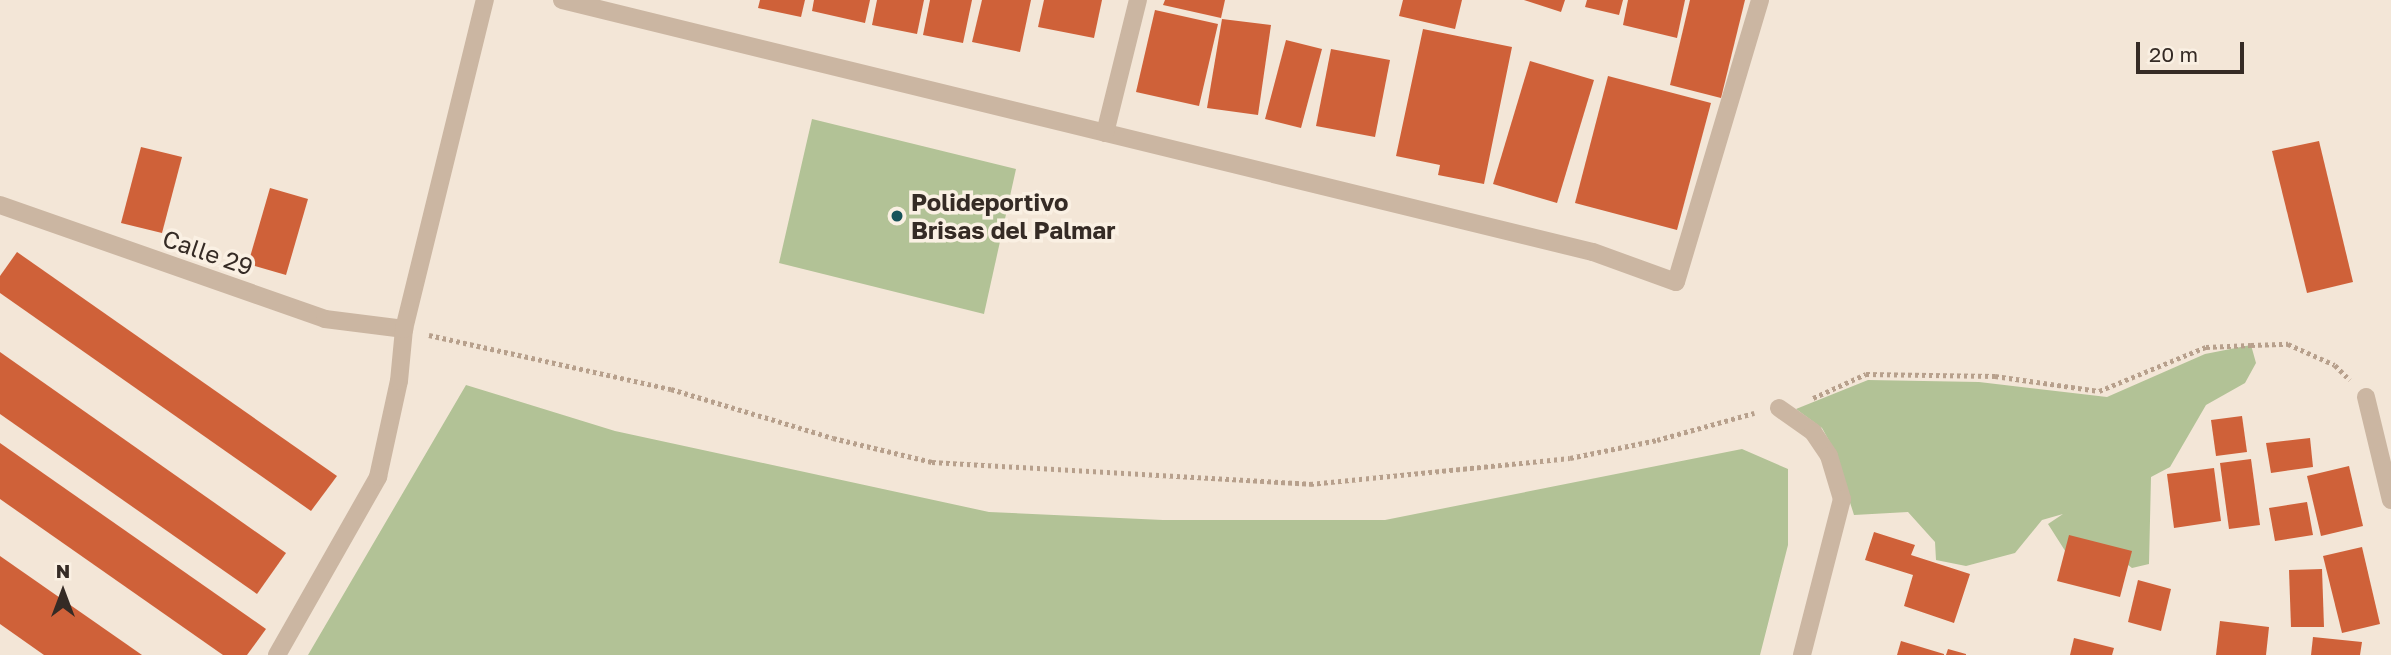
<!DOCTYPE html>
<html>
<head>
<meta charset="utf-8">
<style>
	body { margin:0 }
	#map { position:relative; width:2391px; height:655px; overflow:hidden; background:#f3e6d7; font-family:"Golos Text",sans-serif }
	div>[style] { position:absolute }
	[style*='--x'] { left:calc(var(--x)*1px); top:calc(var(--y)*1px); width:calc(var(--w)*1px); rotate:calc(var(--a)*1deg) }
	.green>* { inset:0; background:#b2c296 }
	.building>* { inset:0; background:#cf6139 }
	.path>* { height:4.5px; margin-top:-2.25px; transform-origin:0; background:repeating-linear-gradient(90deg,#b7a08c 0 3.5px,transparent 0 7px) }
	.street>* { height:18px; margin:-9px; padding:0 9px; transform-origin:9px; border-radius:9px; background:#cbb6a2 }
	.dots>* { width:19px; height:19px; translate:-50% -50%; box-sizing:border-box; border:4px solid #faf0e3; border-radius:50% }
	span { translate:-50% -50%; white-space:nowrap; text-align:center; line-height:1.15; -webkit-text-stroke:7px #faf0e3; paint-order:stroke }
	.poi-label { font-size:24px; color:#352b25; font-weight:700 }
	.left { translate:0 -50%; text-align:left }
	.street-label { font-size:24px; color:#352b25 }
	.north { position:absolute; left:28px; top:557px; width:70px; height:70px; -webkit-text-stroke:5px #faf0e3; paint-order:stroke; rotate:0deg; font-size:19px; font-weight:700; line-height:28px; text-align:center; color:#352b25 }
	.north::after { content:''; display:block; margin:auto; width:24px; height:32px; background:#352b25; clip-path:polygon(50% 0,100% 100%,50% 72%,0 100%) }
	.scale { position:absolute; left:2136px; top:42px; width:108px; height:32px; box-sizing:border-box; border:4px solid #352b25; border-top:0; padding-left:9px; font-size:21px; line-height:24px; white-space:nowrap; color:#352b25; -webkit-text-stroke:5px #faf0e3; paint-order:stroke }
</style>
</head>
<body>
<div id="map">
	<div class="green">
		<div style="clip-path:polygon(812px 119px,1016px 169px,984px 314px,779px 263px)"></div>
		<div style="clip-path:polygon(2251px 345px,2256px 363px,2245px 383px,2206px 405px,2170px 467px,2151px 477px,2149px 564px,2132px 568px,2105px 547px,2069px 557px,2048px 524px,2063px 514px,2042px 520px,2015px 553px,1966px 566px,1936px 560px,1935px 542px,1908px 512px,1854px 515px,1832px 446px,1822px 428px,1796px 409px,1868px 380px,1979px 382px,2107px 397px,2205px 354px)"></div>
		<div style="clip-path:polygon(466px 385px,615px 431px,989px 512px,1163px 520px,1385px 520px,1742px 449px,1788px 469px,1788px 545px,1760px 655px,308px 655px)"></div>
	</div>
	<div class="building">
		<div style="clip-path:polygon(760px 0,805px 0,801px 17px,758px 8px)"></div>
		<div style="clip-path:polygon(814px 0,870px 0,865px 23px,812px 11px)"></div>
		<div style="clip-path:polygon(877px 0,924px 0,917px 34px,872px 25px)"></div>
		<div style="clip-path:polygon(930px 0,972px 0,963px 43px,923px 35px)"></div>
		<div style="clip-path:polygon(982px 0,1031px 0,1020px 52px,972px 42px)"></div>
		<div style="clip-path:polygon(1044px 0,1102px 0,1094px 38px,1038px 27px)"></div>
		<div style="clip-path:polygon(1165px 0,1225px 0,1221px 18px,1163px 5px)"></div>
		<div style="clip-path:polygon(1403px 0,1462px 0,1455px 29px,1399px 16px)"></div>
		<div style="clip-path:polygon(1524px 0,1565px 0,1561px 12px)"></div>
		<div style="clip-path:polygon(1587px 0,1623px 0,1619px 15px,1585px 7px)"></div>
		<div style="clip-path:polygon(1628px 0,1685px 0,1677px 38px,1623px 25px)"></div>
		<div style="clip-path:polygon(1690px 0,1745px 0,1721px 98px,1670px 85px)"></div>
		<div style="clip-path:polygon(1155px 10px,1218px 24px,1199px 106px,1136px 92px)"></div>
		<div style="clip-path:polygon(1222px 19px,1271px 25px,1258px 115px,1207px 108px)"></div>
		<div style="clip-path:polygon(1423px 29px,1512px 47px,1484px 184px,1438px 175px,1440px 165px,1396px 156px)"></div>
		<div style="clip-path:polygon(1286px 40px,1322px 49px,1301px 128px,1265px 119px)"></div>
		<div style="clip-path:polygon(1331px 49px,1390px 60px,1375px 137px,1316px 126px)"></div>
		<div style="clip-path:polygon(1530px 61px,1594px 80px,1557px 203px,1493px 184px)"></div>
		<div style="clip-path:polygon(1608px 76px,1711px 103px,1677px 230px,1575px 203px)"></div>
		<div style="clip-path:polygon(2319px 141px,2353px 282px,2307px 293px,2272px 151px)"></div>
		<div style="clip-path:polygon(141px 147px,182px 157px,162px 233px,121px 223px)"></div>
		<div style="clip-path:polygon(270px 188px,308px 199px,286px 275px,248px 264px)"></div>
		<div style="clip-path:polygon(17px 252px,337px 476px,311px 511px,0 293px,0 276px)"></div>
		<div style="clip-path:polygon(0 352px,286px 553px,257px 594px,0 414px)"></div>
		<div style="clip-path:polygon(2242px 416px,2247px 452px,2216px 456px,2211px 420px)"></div>
		<div style="clip-path:polygon(2310px 438px,2313px 467px,2271px 473px,2266px 443px)"></div>
		<div style="clip-path:polygon(0 443px,266px 629px,247px 655px,223px 655px,0 499px)"></div>
		<div style="clip-path:polygon(2251px 459px,2260px 525px,2229px 529px,2220px 463px)"></div>
		<div style="clip-path:polygon(2349px 466px,2363px 526px,2321px 536px,2307px 476px)"></div>
		<div style="clip-path:polygon(2214px 468px,2221px 521px,2174px 528px,2167px 474px)"></div>
		<div style="clip-path:polygon(2307px 502px,2313px 535px,2275px 541px,2269px 508px)"></div>
		<div style="clip-path:polygon(1874px 532px,1915px 545px,1911px 555px,1970px 574px,1954px 623px,1904px 606px,1913px 575px,1865px 560px)"></div>
		<div style="clip-path:polygon(2069px 535px,2132px 551px,2120px 597px,2057px 581px)"></div>
		<div style="clip-path:polygon(2362px 547px,2380px 624px,2342px 633px,2323px 556px)"></div>
		<div style="clip-path:polygon(0 556px,142px 655px,44px 655px,0 624px)"></div>
		<div style="clip-path:polygon(2322px 569px,2324px 627px,2291px 627px,2289px 570px)"></div>
		<div style="clip-path:polygon(2138px 580px,2171px 589px,2161px 631px,2128px 622px)"></div>
		<div style="clip-path:polygon(2220px 621px,2269px 627px,2266px 655px,2216px 655px)"></div>
		<div style="clip-path:polygon(2313px 637px,2362px 642px,2360px 655px,2311px 655px)"></div>
		<div style="clip-path:polygon(2074px 638px,2114px 648px,2112px 655px,2070px 655px)"></div>
		<div style="clip-path:polygon(1901px 641px,1944px 654px,1944px 655px,1897px 655px)"></div>
		<div style="clip-path:polygon(1948px 649px,1966px 654px,1966px 655px,1946px 655px)"></div>
	</div>
	<div class="path">
		<div style="--x:429;--y:335;--w:248;--a:12.6"></div>
		<div style="--x:671;--y:389;--w:169;--a:16.8"></div>
		<div style="--x:833;--y:438;--w:102;--a:13.6"></div>
		<div style="--x:932;--y:462;--w:379;--a:3.3"></div>
		<div style="--x:1310;--y:484;--w:261;--a:-5.7"></div>
		<div style="--x:1570;--y:458;--w:89;--a:-11.7"></div>
		<div style="--x:1657;--y:440;--w:101;--a:-15.6"></div>
		<div style="--x:1813;--y:398;--w:58;--a:-24.4"></div>
		<div style="--x:1866;--y:374;--w:129;--a:0.9"></div>
		<div style="--x:1995;--y:376;--w:105;--a:8.2"></div>
		<div style="--x:2099;--y:391;--w:116;--a:-22.4"></div>
		<div style="--x:2206;--y:347;--w:45;--a:-2.5"></div>
		<div style="--x:2251;--y:345;--w:37;--a:-2"></div>
		<div style="--x:2288;--y:344;--w:51;--a:24.1"></div>
		<div style="--x:2335;--y:365;--w:21;--a:45"></div>
	</div>
	<div class="street">
		<div style="--x:562;--y:0;--w:1061;--a:13.74"></div>
		<div style="--x:1593;--y:252;--w:88;--a:19.9"></div>
		<div style="--x:1676;--y:282;--w:294;--a:-73.4"></div>
		<div style="--x:1105;--y:133;--w:137;--a:-76.1"></div>
		<div style="--x:0;--y:205;--w:344;--a:19.3"></div>
		<div style="--x:325;--y:319;--w:80;--a:7.2"></div>
		<div style="--x:2366;--y:397;--w:106;--a:76.4"></div>
		<div style="--x:1779;--y:408;--w:42;--a:35.2"></div>
		<div style="--x:1813;--y:432;--w:29;--a:56"></div>
		<div style="--x:1829;--y:456;--w:45;--a:73.2"></div>
		<div style="--x:1842;--y:499;--w:161;--a:104.4"></div>
		<div style="--x:277;--y:655;--w:205;--a:-60.4"></div>
		<div style="--x:378;--y:477;--w:98;--a:-77.7"></div>
		<div style="--x:399;--y:381;--w:52;--a:-84.5"></div>
		<div style="--x:404;--y:329;--w:339;--a:-76.2"></div>
	</div>
	<div class="dots">
		<div style="left:897px;top:216px;background:#18535a"></div>
	</div>
	<div class="poi-label">
		<span class="left" style="left:911px;top:216px">Polideportivo<br>Brisas del Palmar</span>
	</div>
	<div class="street-label">
		<span style="left:208px;top:252px;rotate:19deg">Calle 29</span>
	</div>
	<div class="north">N</div>
	<div class="scale">20 m</div>
</div>
</body>
</html>
